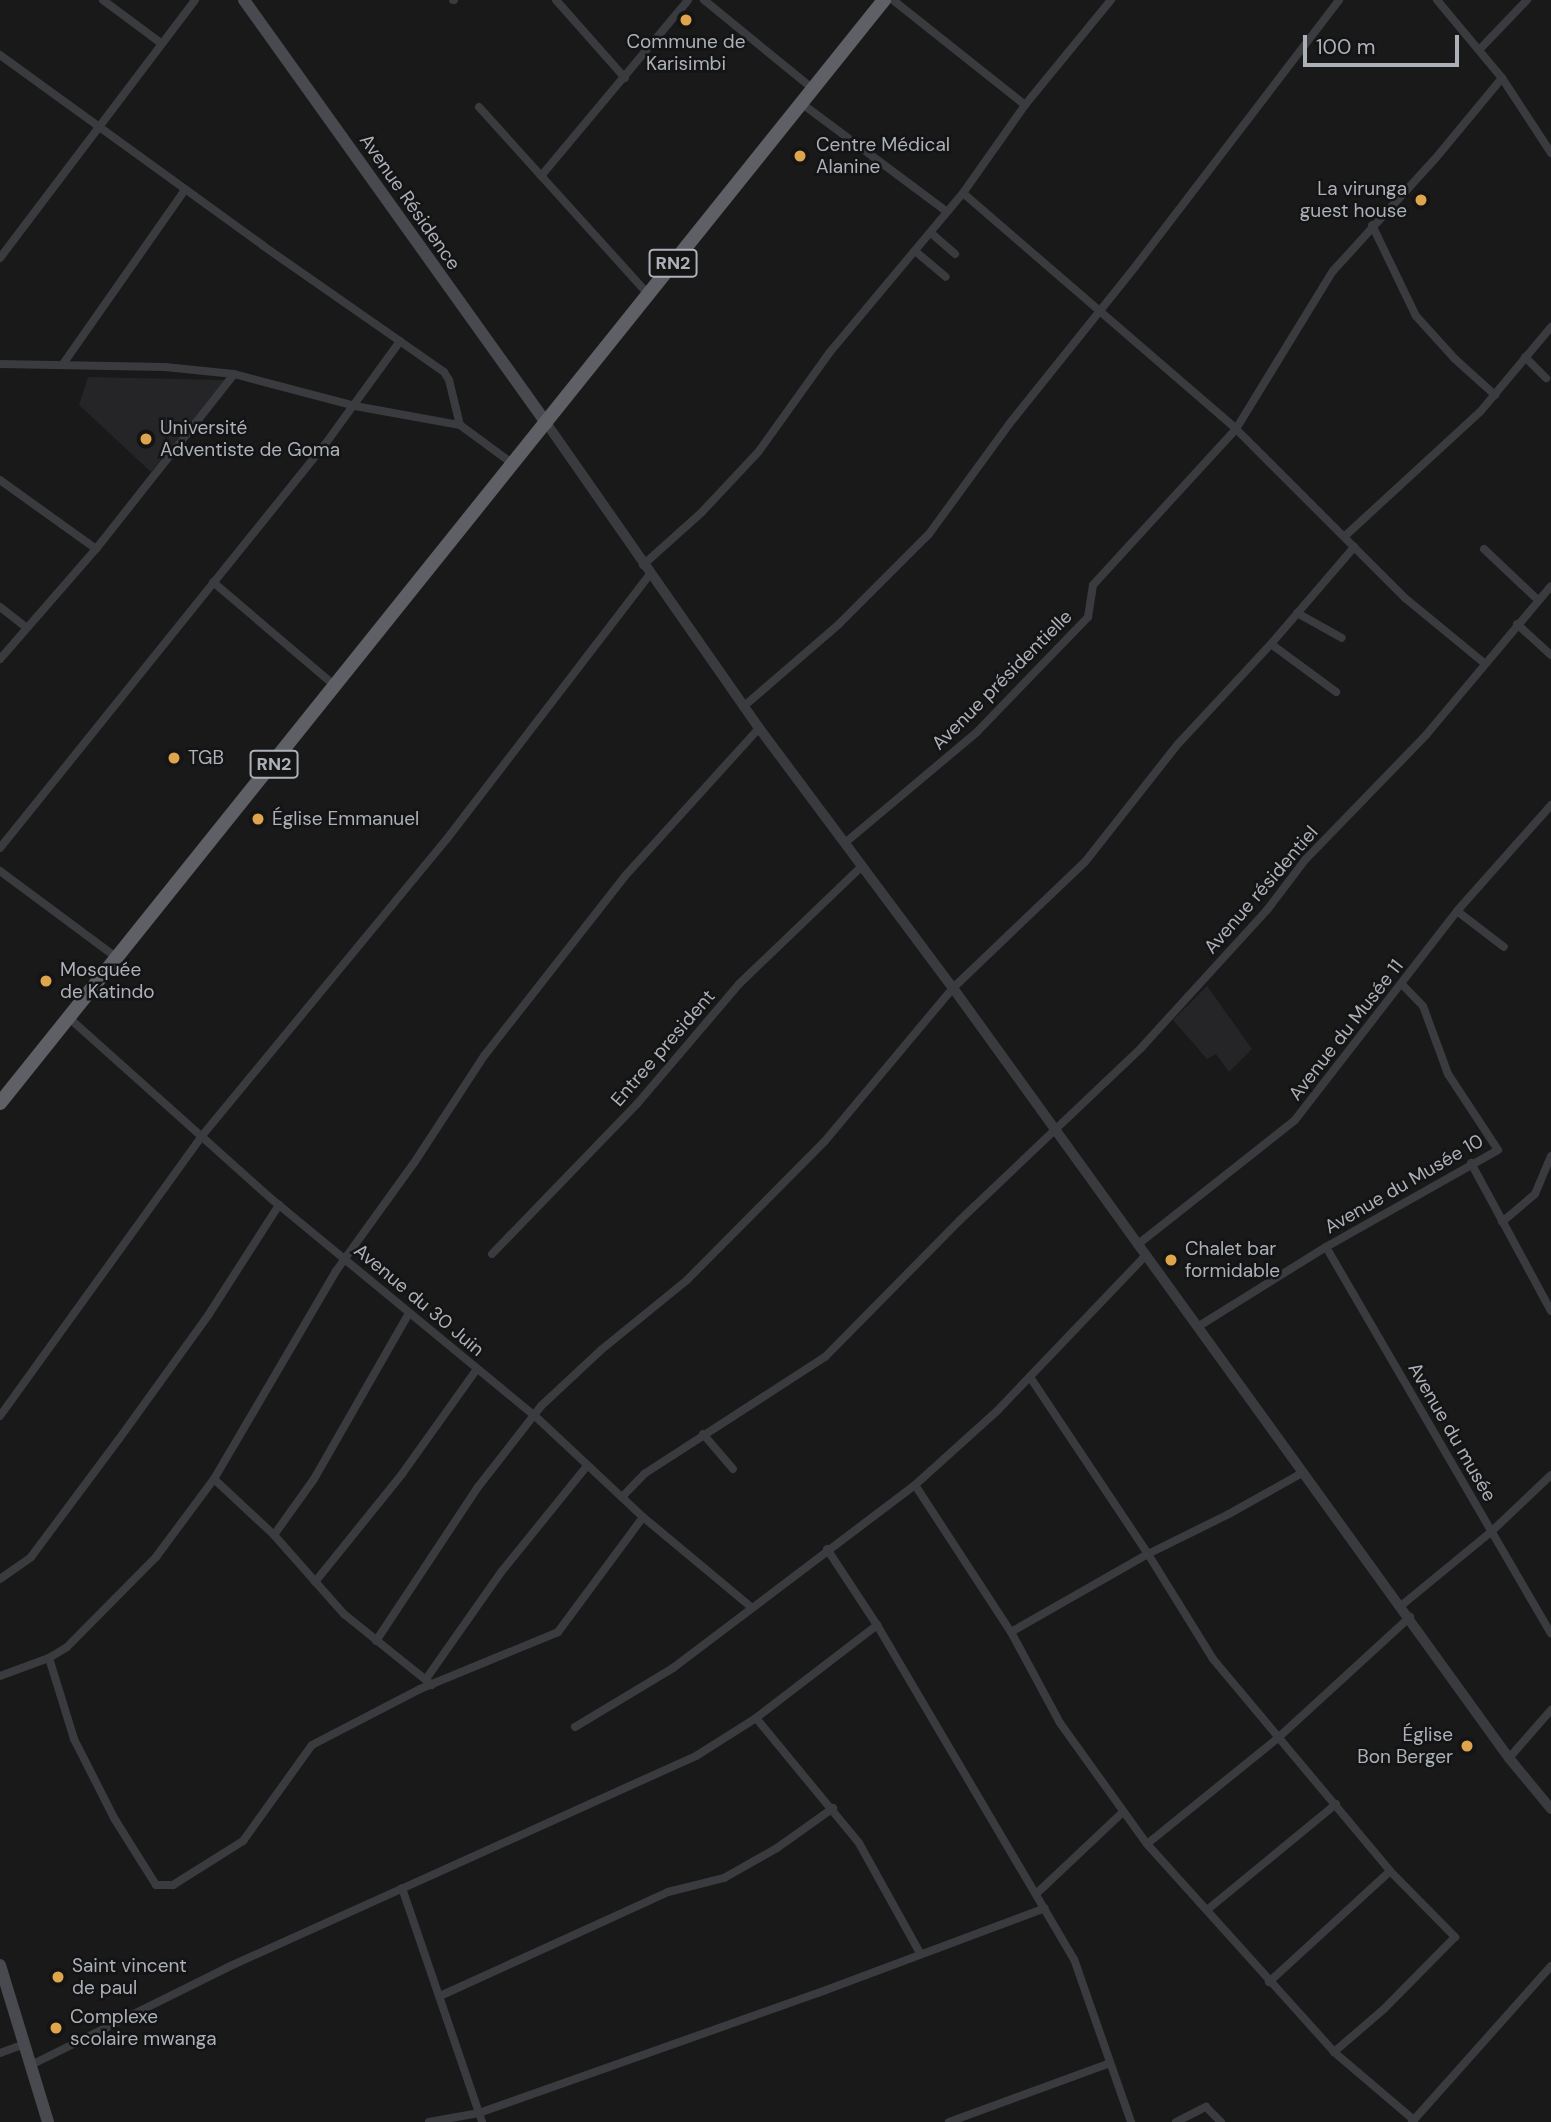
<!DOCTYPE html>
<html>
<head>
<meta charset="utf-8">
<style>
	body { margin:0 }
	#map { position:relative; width:1551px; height:2122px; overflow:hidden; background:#19191a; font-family:"DM Sans",sans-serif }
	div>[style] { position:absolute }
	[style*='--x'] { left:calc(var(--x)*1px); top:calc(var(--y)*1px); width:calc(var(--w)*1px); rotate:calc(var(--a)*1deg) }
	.built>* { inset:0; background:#252527 }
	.minor>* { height:8px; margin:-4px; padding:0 4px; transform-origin:4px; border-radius:4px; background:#3a3b3f }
	.tertiary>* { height:10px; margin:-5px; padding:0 5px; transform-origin:5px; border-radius:5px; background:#3a3b3f }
	.secondary>* { height:12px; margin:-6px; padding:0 6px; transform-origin:6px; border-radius:6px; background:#484a4f }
	.trunk>* { height:14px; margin:-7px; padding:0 7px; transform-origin:7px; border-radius:7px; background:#5e6066 }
	.dots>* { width:19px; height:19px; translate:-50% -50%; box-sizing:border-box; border:4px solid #141415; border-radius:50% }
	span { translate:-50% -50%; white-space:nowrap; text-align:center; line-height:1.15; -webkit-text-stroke:5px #141415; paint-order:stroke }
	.shield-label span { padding:2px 5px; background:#141415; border:2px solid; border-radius:5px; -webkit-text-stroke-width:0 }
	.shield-label { font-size:18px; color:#acb1b9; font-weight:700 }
	.poi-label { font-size:19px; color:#acb1b9 }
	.left { translate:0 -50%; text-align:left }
	.right { translate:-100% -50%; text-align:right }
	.street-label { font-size:19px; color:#acb1b9 }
	.scale { position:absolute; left:1303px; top:35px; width:156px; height:32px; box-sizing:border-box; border:4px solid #acb1b9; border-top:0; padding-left:9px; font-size:21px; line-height:24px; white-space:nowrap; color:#acb1b9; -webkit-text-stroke:5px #141415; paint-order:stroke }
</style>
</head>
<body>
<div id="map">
	<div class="built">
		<div style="clip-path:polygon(88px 377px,225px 380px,151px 472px,79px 405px)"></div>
		<div style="clip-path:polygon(1207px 986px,1252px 1049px,1229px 1072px,1216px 1054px,1207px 1059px,1173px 1020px)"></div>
	</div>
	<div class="minor">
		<div style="--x:103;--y:0;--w:72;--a:36.6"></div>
		<div style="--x:453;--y:0;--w:1;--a:0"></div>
		<div style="--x:556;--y:0;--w:104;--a:48.5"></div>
		<div style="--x:704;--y:0;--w:141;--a:39.2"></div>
		<div style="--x:893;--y:0;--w:169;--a:38.5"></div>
		<div style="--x:1437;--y:0;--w:102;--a:50.2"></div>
		<div style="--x:1502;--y:78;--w:90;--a:56.8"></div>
		<div style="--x:1480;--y:49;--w:68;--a:-46.2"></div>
		<div style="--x:0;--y:55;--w:324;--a:35.9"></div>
		<div style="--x:262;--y:245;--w:222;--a:34.9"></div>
		<div style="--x:444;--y:372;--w:9;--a:58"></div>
		<div style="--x:449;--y:380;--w:46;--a:76.3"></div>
		<div style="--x:801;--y:103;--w:182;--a:36.7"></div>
		<div style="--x:479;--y:107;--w:252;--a:47.9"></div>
		<div style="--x:541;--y:176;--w:229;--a:-50.1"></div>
		<div style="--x:963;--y:193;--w:361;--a:40.8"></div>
		<div style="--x:1236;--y:429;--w:239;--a:45"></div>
		<div style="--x:1405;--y:598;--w:102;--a:39.4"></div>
		<div style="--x:1372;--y:225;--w:101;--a:64.2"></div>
		<div style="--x:1416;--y:316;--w:58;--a:47.8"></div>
		<div style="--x:1455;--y:359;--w:54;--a:42"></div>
		<div style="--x:931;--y:233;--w:32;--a:41"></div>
		<div style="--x:915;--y:251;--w:40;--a:40"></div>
		<div style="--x:0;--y:258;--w:323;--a:-52.9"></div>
		<div style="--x:1525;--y:357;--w:30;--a:45"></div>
		<div style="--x:0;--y:364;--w:165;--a:1"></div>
		<div style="--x:165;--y:367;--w:69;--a:5.8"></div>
		<div style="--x:234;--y:374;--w:125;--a:14.8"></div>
		<div style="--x:355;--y:406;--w:107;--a:10.3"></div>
		<div style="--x:460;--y:425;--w:66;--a:36.3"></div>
		<div style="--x:63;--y:364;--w:213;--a:-55"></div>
		<div style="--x:0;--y:480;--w:118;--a:35.7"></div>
		<div style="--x:1345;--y:536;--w:183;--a:-42.6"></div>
		<div style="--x:1480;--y:412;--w:111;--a:-50.1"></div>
		<div style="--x:1484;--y:549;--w:74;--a:43.4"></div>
		<div style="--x:643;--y:565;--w:79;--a:-41.9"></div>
		<div style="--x:702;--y:512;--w:83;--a:-46.9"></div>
		<div style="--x:759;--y:451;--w:122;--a:-54.4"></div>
		<div style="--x:830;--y:352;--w:207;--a:-50.1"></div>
		<div style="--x:963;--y:193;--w:108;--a:-54.8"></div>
		<div style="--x:1025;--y:105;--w:136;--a:-50.7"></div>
		<div style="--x:213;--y:582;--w:157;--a:40.4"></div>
		<div style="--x:0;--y:607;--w:34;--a:38"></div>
		<div style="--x:1297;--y:613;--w:51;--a:29.1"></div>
		<div style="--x:1517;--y:624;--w:46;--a:42.4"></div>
		<div style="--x:1271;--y:644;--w:81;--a:36.4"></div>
		<div style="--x:0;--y:659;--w:146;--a:-48.9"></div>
		<div style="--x:96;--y:549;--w:223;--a:-51.7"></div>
		<div style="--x:743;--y:707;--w:127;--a:-40.8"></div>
		<div style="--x:839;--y:624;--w:127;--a:-45"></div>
		<div style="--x:929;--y:534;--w:137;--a:-53.9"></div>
		<div style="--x:1010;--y:423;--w:200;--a:-51.3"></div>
		<div style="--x:1135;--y:267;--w:336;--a:-52.6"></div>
		<div style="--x:846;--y:842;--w:171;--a:-40"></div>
		<div style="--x:977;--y:732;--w:160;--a:-46"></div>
		<div style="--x:1088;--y:617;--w:32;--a:-81"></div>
		<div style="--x:1093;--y:585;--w:212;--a:-47.5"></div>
		<div style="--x:1236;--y:429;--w:185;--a:-58.5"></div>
		<div style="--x:1333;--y:271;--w:151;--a:-47.7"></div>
		<div style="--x:1435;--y:159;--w:105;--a:-50.4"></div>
		<div style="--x:0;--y:848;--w:520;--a:-51.17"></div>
		<div style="--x:326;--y:443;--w:126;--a:-54"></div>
		<div style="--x:0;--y:871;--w:146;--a:36.6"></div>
		<div style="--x:1457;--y:911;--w:59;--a:37.5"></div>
		<div style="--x:68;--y:1017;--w:276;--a:41.8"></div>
		<div style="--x:274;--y:1201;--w:337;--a:39.5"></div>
		<div style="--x:534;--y:1415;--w:149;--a:43.1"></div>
		<div style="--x:643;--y:1517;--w:141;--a:39.8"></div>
		<div style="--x:1471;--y:1163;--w:168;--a:61.6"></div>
		<div style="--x:1502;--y:1222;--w:43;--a:-40.3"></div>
		<div style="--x:1535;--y:1194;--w:41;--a:-67.2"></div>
		<div style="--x:1137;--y:1245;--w:201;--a:-38.3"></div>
		<div style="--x:1295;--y:1120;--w:264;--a:-52.2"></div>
		<div style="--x:1457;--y:911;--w:142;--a:-48.4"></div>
		<div style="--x:1326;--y:1247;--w:447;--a:59.8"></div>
		<div style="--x:492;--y:1254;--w:209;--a:-46"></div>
		<div style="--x:637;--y:1104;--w:157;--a:-49.6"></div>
		<div style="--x:739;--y:984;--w:170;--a:-43.8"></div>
		<div style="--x:1199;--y:1326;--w:150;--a:-31.9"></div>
		<div style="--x:1326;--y:1247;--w:197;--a:-29.4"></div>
		<div style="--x:1498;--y:1150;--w:91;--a:-123.3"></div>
		<div style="--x:1448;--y:1074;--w:72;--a:-110.2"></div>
		<div style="--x:1423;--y:1006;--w:30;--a:-134"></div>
		<div style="--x:1030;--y:1377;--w:213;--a:56.3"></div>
		<div style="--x:1148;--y:1554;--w:123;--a:58.2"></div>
		<div style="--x:1213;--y:1659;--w:276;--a:50.1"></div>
		<div style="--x:1390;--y:1871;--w:93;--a:45.4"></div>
		<div style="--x:1455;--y:1937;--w:101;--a:134.6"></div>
		<div style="--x:1384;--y:2009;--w:66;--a:139.3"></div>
		<div style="--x:0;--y:1416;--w:344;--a:-54.2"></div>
		<div style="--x:201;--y:1137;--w:385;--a:-50.5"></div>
		<div style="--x:446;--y:840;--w:334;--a:-52.5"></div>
		<div style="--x:703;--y:1434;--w:46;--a:49.4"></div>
		<div style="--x:214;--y:1479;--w:82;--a:43"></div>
		<div style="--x:274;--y:1535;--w:106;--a:48.5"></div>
		<div style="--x:344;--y:1614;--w:113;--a:38.9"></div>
		<div style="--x:915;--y:1485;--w:176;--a:56.9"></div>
		<div style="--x:1011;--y:1632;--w:103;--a:61.7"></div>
		<div style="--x:1060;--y:1723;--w:149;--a:54.3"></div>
		<div style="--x:1147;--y:1844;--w:280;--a:48"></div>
		<div style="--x:1334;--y:2052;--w:105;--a:40.4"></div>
		<div style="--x:622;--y:1497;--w:32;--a:-46"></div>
		<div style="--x:644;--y:1474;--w:216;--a:-32.9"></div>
		<div style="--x:825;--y:1357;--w:192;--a:-45.4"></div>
		<div style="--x:960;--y:1220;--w:250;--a:-43.5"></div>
		<div style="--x:1141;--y:1048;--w:187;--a:-47.6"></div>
		<div style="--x:1267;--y:910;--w:63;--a:-52.8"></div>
		<div style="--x:1305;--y:860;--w:174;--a:-45.9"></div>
		<div style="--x:1426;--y:735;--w:194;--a:-50"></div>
		<div style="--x:274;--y:1535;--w:69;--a:-54.5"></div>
		<div style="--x:314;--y:1479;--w:191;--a:-60.2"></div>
		<div style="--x:827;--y:1549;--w:91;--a:56.7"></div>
		<div style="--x:877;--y:1625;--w:388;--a:59.5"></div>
		<div style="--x:1074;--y:1959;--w:173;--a:70.7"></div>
		<div style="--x:0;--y:1579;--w:38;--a:-35"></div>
		<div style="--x:31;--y:1557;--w:147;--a:-53.3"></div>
		<div style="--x:119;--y:1439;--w:154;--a:-54.2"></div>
		<div style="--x:209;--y:1314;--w:130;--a:-57.3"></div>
		<div style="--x:315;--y:1582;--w:139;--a:-51.1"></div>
		<div style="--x:402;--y:1474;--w:129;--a:-54.5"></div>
		<div style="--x:1402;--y:1605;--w:117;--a:-39.4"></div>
		<div style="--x:1492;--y:1531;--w:81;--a:-43.5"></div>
		<div style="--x:1011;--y:1632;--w:158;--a:-29.7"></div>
		<div style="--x:1148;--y:1554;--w:88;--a:-26.3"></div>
		<div style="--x:1227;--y:1515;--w:88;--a:-29.2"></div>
		<div style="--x:376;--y:1641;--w:185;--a:-56.5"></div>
		<div style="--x:478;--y:1487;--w:103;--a:-52.1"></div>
		<div style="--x:541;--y:1406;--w:82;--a:-43"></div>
		<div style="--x:601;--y:1350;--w:111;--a:-39.1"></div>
		<div style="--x:687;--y:1280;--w:196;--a:-45.2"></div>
		<div style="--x:825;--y:1141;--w:199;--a:-50.1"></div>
		<div style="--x:953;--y:988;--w:182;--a:-43.7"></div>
		<div style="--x:1085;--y:862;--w:150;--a:-51.8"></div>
		<div style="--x:1178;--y:744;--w:137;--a:-47.1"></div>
		<div style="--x:1271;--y:644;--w:128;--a:-49.4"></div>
		<div style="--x:49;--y:1658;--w:85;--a:72.8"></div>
		<div style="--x:74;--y:1739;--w:89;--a:63.1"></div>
		<div style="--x:114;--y:1818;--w:79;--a:57.9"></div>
		<div style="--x:156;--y:1885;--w:17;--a:0"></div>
		<div style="--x:173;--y:1885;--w:83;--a:-32.2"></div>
		<div style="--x:243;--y:1841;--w:118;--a:-54.3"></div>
		<div style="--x:312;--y:1745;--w:122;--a:-27.4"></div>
		<div style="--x:420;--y:1689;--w:149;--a:-22.4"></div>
		<div style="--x:558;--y:1632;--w:143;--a:-53.5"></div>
		<div style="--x:0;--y:1676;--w:52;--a:-20.2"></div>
		<div style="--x:49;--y:1658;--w:21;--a:-31"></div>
		<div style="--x:67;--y:1647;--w:127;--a:-45.3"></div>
		<div style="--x:156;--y:1557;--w:97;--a:-53.4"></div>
		<div style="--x:214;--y:1479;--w:241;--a:-59.6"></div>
		<div style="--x:336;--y:1271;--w:133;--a:-54.2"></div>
		<div style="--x:414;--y:1163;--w:128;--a:-56.8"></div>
		<div style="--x:484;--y:1056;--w:229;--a:-51.9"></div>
		<div style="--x:625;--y:876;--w:200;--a:-47.8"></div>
		<div style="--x:426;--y:1679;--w:132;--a:-54.9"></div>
		<div style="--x:502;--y:1571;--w:135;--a:-51"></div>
		<div style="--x:756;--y:1718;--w:162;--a:50.5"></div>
		<div style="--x:859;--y:1843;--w:126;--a:61"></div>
		<div style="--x:575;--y:1727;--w:114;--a:-31"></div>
		<div style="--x:673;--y:1668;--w:303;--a:-37.1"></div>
		<div style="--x:915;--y:1485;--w:112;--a:-42.1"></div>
		<div style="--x:998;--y:1410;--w:213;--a:-46.3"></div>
		<div style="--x:1509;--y:1758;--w:64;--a:-48.8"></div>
		<div style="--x:1147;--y:1844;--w:170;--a:-39"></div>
		<div style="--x:1279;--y:1737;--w:178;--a:-42.5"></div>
		<div style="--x:402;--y:1888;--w:247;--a:71.1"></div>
		<div style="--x:1036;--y:1894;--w:120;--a:-43.3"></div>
		<div style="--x:1207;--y:1910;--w:167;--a:-39.4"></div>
		<div style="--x:1269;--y:1982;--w:164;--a:-42.5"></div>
		<div style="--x:440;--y:1996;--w:251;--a:-24.5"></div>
		<div style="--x:668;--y:1892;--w:58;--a:-14"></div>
		<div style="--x:724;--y:1878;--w:61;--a:-29.5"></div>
		<div style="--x:777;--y:1848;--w:69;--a:-35.5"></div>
		<div style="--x:0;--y:2053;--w:27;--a:-20"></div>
		<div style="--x:31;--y:2065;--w:218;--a:-26.4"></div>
		<div style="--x:226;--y:1968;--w:516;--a:-24.28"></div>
		<div style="--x:696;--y:1756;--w:71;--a:-32.3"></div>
		<div style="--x:756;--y:1718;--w:153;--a:-37.5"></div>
		<div style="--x:429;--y:2122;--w:51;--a:-10.2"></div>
		<div style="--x:479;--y:2113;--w:360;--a:-19.5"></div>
		<div style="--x:818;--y:1993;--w:242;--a:-20.5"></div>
		<div style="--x:949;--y:2122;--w:171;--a:-20.1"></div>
		<div style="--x:1176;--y:2122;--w:34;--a:-27"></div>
		<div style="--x:1206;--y:2107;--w:21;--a:45"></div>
		<div style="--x:1412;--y:2122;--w:209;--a:-48.3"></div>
	</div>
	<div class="tertiary">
		<div style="--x:547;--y:424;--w:371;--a:55.1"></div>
		<div style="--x:759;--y:728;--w:324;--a:53.3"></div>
		<div style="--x:953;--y:988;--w:950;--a:54.17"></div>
		<div style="--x:1509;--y:1758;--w:66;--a:50.5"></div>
	</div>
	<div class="secondary">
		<div style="--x:244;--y:0;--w:521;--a:54.45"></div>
		<div style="--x:0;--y:1965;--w:164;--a:73"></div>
	</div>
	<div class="trunk">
		<div style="--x:0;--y:1103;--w:1414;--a:-51.29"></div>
	</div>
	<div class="dots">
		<div style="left:686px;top:20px;background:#dfa54c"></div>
		<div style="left:800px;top:156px;background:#dfa54c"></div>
		<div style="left:1421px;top:200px;background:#dfa54c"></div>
		<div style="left:146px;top:439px;background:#dfa54c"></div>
		<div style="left:174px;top:758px;background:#dfa54c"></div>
		<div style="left:258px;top:819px;background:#dfa54c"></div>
		<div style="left:46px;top:981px;background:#dfa54c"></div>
		<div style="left:1171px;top:1260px;background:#dfa54c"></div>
		<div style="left:1467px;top:1746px;background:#dfa54c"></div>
		<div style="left:58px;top:1977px;background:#dfa54c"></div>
		<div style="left:56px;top:2028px;background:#dfa54c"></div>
	</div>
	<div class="shield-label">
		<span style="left:673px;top:263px">RN2</span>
		<span style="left:274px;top:764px">RN2</span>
	</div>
	<div class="poi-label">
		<span style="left:686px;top:53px">Commune de<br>Karisimbi</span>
		<span class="left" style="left:816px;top:156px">Centre Médical<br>Alanine</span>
		<span class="right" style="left:1407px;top:200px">La virunga<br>guest house</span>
		<span class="left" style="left:160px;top:439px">Université<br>Adventiste de Goma</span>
		<span class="left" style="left:188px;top:758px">TGB</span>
		<span class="left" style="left:272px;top:819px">Église Emmanuel</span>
		<span class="left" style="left:60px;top:981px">Mosquée<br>de Katindo</span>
		<span class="left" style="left:1185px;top:1260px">Chalet bar<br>formidable</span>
		<span class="right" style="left:1453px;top:1746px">Église<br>Bon Berger</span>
		<span class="left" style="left:72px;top:1977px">Saint vincent<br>de paul</span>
		<span class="left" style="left:70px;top:2028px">Complexe<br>scolaire mwanga</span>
	</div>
	<div class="street-label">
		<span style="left:410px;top:202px;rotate:55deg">Avenue Résidence</span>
		<span style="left:1002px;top:680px;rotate:-45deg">Avenue présidentielle</span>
		<span style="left:1261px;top:890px;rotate:-49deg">Avenue résidentiel</span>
		<span style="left:1346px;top:1030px;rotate:-52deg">Avenue du Musée 11</span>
		<span style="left:663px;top:1048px;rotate:-49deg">Entree president</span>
		<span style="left:1404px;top:1184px;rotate:-30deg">Avenue du Musée 10</span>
		<span style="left:419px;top:1300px;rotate:40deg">Avenue du 30 Juin</span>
		<span style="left:1452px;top:1432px;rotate:60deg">Avenue du musée</span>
	</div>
	<div class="scale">100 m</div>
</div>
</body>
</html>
